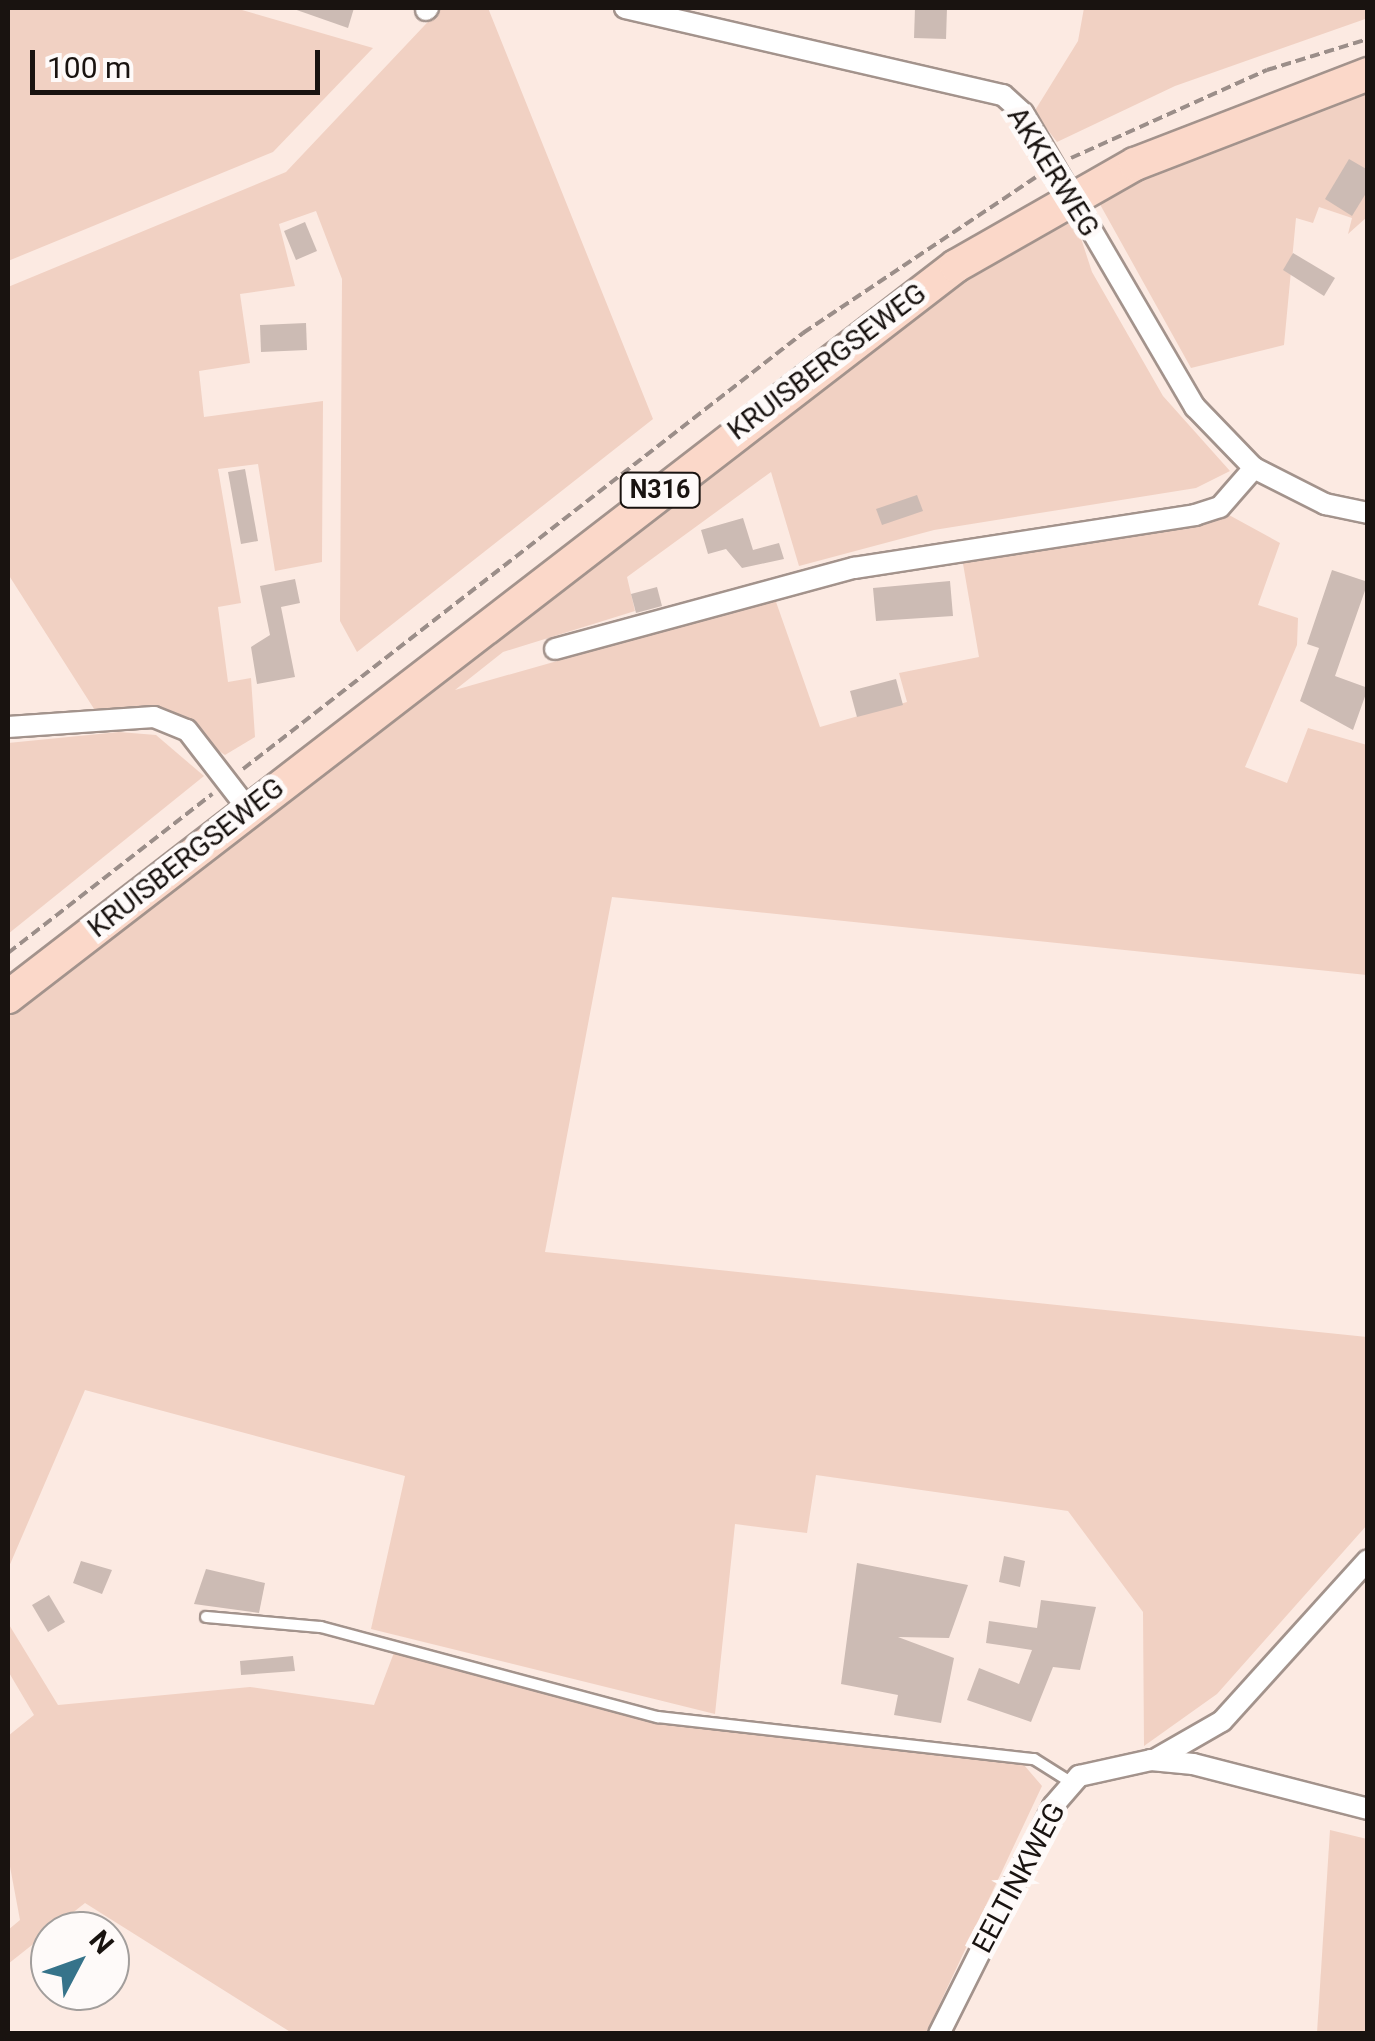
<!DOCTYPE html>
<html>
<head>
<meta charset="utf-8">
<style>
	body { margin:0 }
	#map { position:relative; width:1375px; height:2041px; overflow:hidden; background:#fceae2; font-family:Roboto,sans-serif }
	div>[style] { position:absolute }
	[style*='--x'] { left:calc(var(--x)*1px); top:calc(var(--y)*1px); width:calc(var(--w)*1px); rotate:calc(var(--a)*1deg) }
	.green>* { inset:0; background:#f1d1c3 }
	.building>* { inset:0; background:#ccbbb4 }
	.path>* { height:4px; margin-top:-2px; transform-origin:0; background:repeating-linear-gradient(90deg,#9b8e89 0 10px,transparent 0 15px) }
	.roads { filter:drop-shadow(2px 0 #a3938c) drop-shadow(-2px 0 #a3938c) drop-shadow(0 2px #a3938c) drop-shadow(0 -2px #a3938c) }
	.lane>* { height:10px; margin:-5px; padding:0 5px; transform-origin:5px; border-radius:5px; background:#fff }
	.street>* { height:20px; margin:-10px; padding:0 10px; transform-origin:10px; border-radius:10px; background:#fff }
	.primary>* { height:32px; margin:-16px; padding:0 16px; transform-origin:16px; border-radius:16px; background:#fbd8c9 }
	span { translate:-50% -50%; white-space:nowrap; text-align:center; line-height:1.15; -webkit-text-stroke:10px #fefaf9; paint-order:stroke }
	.shield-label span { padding:2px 8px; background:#fefaf9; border:2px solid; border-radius:8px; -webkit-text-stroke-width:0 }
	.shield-label { font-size:25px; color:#191310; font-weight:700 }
	.street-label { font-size:28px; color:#191310 }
	.frame { position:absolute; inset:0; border:10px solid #191310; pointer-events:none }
	.north { position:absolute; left:30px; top:1911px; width:100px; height:100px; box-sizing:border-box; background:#fefaf9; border:2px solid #a29e9c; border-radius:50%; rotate:49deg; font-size:28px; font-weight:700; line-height:40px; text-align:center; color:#191310 }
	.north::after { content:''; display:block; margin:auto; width:35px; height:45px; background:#36738a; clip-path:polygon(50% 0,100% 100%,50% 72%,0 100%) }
	.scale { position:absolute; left:30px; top:50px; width:290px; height:45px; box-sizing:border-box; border:5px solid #191310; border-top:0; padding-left:12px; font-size:30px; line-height:35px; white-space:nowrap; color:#191310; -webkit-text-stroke:8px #fefaf9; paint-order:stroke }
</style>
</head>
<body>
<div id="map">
	<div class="green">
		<div style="clip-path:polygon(8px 8px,235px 8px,373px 48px,273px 152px,8px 261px)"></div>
		<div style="clip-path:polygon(441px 8px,488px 8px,653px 419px,357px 652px,340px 621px,342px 279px,316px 211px,279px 224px,295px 286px,240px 294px,250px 363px,199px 371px,204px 417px,323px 401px,322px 562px,275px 571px,258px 464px,218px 469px,241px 603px,218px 607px,228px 682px,251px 678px,255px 737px,225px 755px,178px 724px,96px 712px,8px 574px,8px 287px,286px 172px)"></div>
		<div style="clip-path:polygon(1084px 8px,1367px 8px,1368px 18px,1175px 86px,1057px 142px,1034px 112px,1078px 41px)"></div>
		<div style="clip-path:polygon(1367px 89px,1367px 217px,1348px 234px,1352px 218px,1319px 207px,1313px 223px,1296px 218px,1284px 345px,1191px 368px,1097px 199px,1129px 179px)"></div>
		<div style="clip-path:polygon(1066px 220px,1076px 223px,1092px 272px,1163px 396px,1230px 471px,1196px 488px,934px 530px,799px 566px,771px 472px,627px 577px,635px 611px,503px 652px,455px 690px,775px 599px,820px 727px,907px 702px,899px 673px,979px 657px,961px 552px,1229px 515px,1280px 543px,1258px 605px,1298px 618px,1297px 645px,1245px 767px,1287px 783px,1308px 728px,1367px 745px,1367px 975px,612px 897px,545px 1252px,1367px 1337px,1367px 1525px,1217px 1694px,1144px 1746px,1143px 1612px,1068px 1511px,816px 1475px,807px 1533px,735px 1524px,715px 1714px,371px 1629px,405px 1476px,85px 1390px,8px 1569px,8px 1011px,907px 313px)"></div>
		<div style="clip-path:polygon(119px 732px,156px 735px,204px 776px,8px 934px,8px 743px)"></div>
		<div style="clip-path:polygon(8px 1623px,58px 1705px,250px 1687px,374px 1705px,395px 1650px,700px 1727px,1024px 1765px,1042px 1786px,926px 2033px,292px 2033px,85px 1903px,8px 1964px,8px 1930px,20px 1920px,8px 1856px,8px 1736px,34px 1715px,8px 1671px)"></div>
		<div style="clip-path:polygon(1330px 1830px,1367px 1839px,1367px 2033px,1317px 2033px)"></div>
	</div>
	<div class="building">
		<div style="clip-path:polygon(291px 8px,354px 8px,348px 28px)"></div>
		<div style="clip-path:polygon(915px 8px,947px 8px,946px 39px,914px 38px)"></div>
		<div style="clip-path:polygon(1349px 159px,1368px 170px,1368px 190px,1352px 216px,1325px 199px)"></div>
		<div style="clip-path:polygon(305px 222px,317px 251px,296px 260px,284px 231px)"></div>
		<div style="clip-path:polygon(1293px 253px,1335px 278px,1324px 296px,1283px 270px)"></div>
		<div style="clip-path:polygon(306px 323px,307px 350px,261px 352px,260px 325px)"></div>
		<div style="clip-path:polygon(245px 469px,258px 541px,241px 544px,228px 472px)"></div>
		<div style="clip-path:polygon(917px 495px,923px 511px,882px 525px,876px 509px)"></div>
		<div style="clip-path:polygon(743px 518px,753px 550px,779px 543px,784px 559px,742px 568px,726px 549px,708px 554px,701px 530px)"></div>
		<div style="clip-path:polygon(1332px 570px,1368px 582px,1335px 676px,1368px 688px,1353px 730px,1300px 701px,1319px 648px,1307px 644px)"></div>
		<div style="clip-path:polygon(295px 579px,300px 603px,281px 607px,295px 677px,257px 684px,251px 647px,270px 635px,260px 586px)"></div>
		<div style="clip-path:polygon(950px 581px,953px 616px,876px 621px,873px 588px)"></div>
		<div style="clip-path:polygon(657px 587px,662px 606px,636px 613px,631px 594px)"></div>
		<div style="clip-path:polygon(896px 679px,903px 705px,857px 717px,850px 691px)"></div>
		<div style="clip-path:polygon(1004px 1556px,1025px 1561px,1020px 1587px,999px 1582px)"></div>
		<div style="clip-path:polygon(81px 1561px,112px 1570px,102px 1594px,73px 1583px)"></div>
		<div style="clip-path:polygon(857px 1563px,968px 1585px,949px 1638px,898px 1637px,954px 1658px,941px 1723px,894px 1715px,898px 1695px,841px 1684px)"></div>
		<div style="clip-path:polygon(206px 1569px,265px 1583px,259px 1613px,194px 1604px)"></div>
		<div style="clip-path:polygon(49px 1595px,65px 1622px,48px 1632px,32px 1605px)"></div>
		<div style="clip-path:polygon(1041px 1600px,1096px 1607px,1080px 1670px,1053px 1667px,1031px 1722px,967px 1700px,979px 1668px,1019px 1684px,1032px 1650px,986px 1643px,989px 1621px,1037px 1628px)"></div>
		<div style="clip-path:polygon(293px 1656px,295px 1671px,241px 1675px,240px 1661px)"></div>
	</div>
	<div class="path">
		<div style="--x:1071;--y:158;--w:215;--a:-24.2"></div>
		<div style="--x:1267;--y:70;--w:106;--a:-17.1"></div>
		<div style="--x:243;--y:769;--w:710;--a:-37.9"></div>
		<div style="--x:803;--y:333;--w:280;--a:-33.8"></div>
		<div style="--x:8;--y:953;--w:259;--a:-37.9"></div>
	</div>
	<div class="roads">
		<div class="lane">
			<div style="--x:206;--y:1617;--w:115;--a:5"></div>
			<div style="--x:321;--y:1627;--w:349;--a:15"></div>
			<div style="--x:658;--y:1717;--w:378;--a:6.4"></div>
			<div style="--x:1034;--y:1759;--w:45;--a:32.3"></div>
		</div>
		<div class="street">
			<div style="--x:625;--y:8;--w:388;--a:13"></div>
			<div style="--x:1003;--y:95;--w:27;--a:42"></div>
			<div style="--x:1023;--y:113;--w:341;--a:59.7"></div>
			<div style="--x:1195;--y:407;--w:85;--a:46"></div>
			<div style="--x:1254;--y:468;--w:80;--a:26.9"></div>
			<div style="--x:1325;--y:504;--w:44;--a:11.8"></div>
			<div style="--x:426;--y:10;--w:3;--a:-45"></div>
			<div style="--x:555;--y:649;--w:310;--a:-15.2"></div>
			<div style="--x:854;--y:568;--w:345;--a:-8.8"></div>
			<div style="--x:1195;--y:515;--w:26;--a:-18"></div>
			<div style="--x:1220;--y:507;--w:52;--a:-48.9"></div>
			<div style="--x:8;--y:727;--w:146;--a:-3.9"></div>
			<div style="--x:154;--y:717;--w:35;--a:22"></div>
			<div style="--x:187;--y:730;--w:100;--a:52.3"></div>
			<div style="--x:1156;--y:1759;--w:76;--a:-29.9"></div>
			<div style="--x:1222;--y:1721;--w:217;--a:-47.8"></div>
			<div style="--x:939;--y:2034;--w:255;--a:-63.4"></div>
			<div style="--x:1053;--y:1806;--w:40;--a:-49"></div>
			<div style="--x:1079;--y:1776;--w:74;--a:-12.5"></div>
			<div style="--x:1151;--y:1760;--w:42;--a:5.4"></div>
			<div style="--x:1193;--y:1764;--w:181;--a:14.4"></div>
		</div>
		<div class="primary">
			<div style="--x:8;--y:997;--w:1197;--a:-37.64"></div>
			<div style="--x:956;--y:266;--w:206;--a:-29.7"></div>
			<div style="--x:1135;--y:164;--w:250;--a:-21.1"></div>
		</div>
	</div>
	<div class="shield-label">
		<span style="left:660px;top:490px">N316</span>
	</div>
	<div class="street-label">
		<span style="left:1053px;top:172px;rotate:58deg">AKKERWEG</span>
		<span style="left:827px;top:362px;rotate:-37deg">KRUISBERGSEWEG</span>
		<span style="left:186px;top:858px;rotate:-38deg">KRUISBERGSEWEG</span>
		<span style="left:1019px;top:1878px;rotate:-62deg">EELTINKWEG</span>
	</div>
	<div class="frame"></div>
	<div class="north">N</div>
	<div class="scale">100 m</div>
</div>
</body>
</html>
